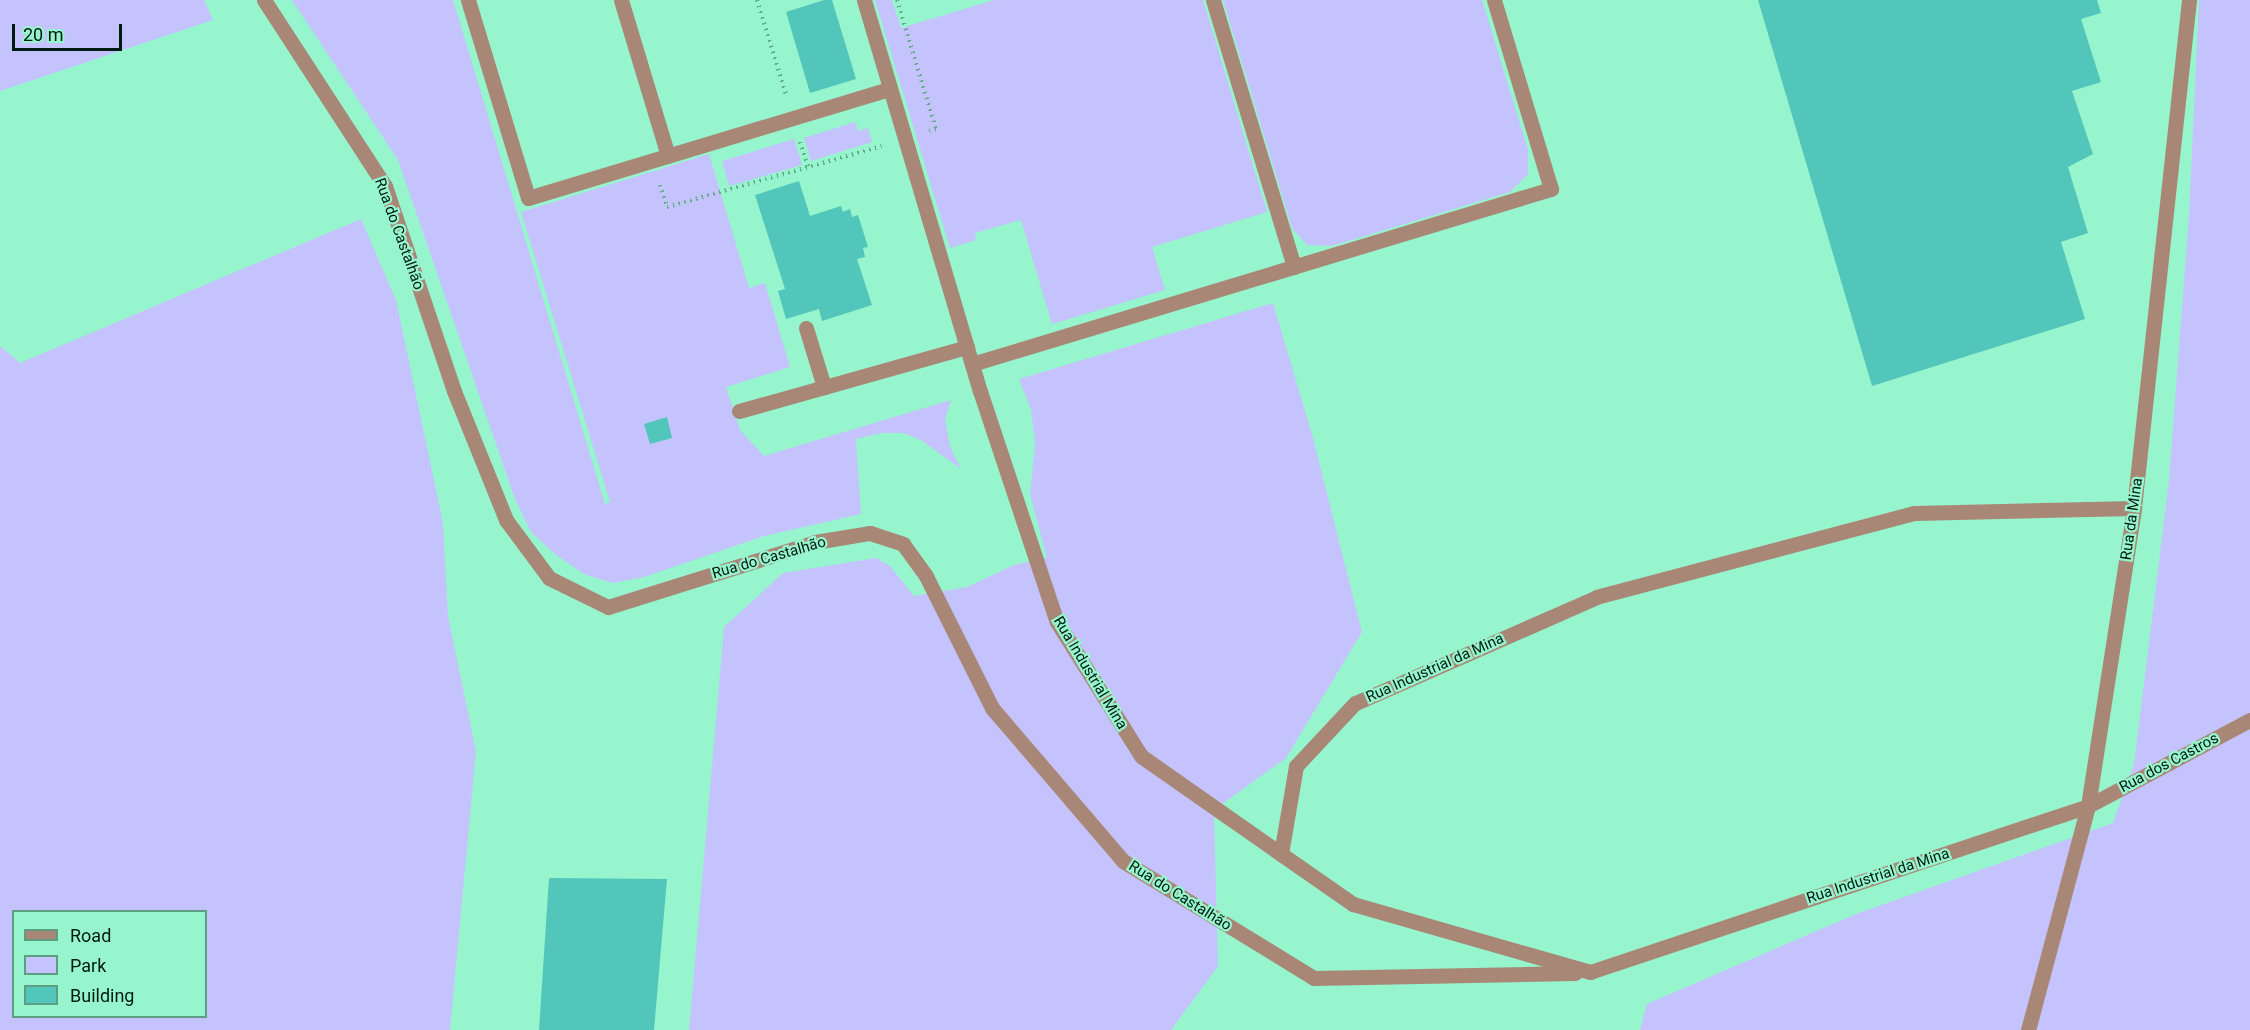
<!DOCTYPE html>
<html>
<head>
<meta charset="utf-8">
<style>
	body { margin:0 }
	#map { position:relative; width:2250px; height:1030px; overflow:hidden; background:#97f5ce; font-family:Roboto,sans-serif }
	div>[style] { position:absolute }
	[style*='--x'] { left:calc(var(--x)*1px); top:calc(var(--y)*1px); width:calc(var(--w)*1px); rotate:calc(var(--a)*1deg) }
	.green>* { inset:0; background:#c5c3fd }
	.building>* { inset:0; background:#52c6ba }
	.path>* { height:4px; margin-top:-2px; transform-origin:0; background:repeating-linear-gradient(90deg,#64ab8e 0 1.5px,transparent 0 6px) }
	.service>* { height:15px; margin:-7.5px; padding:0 7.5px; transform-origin:7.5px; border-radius:7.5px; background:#a98777 }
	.minor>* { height:15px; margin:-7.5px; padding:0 7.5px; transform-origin:7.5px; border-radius:7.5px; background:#a98777 }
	span { translate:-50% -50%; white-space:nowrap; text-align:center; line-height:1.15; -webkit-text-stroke:4.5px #97f5ce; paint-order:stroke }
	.street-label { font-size:15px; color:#001b11 }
	.legend { position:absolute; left:12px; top:910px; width:195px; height:108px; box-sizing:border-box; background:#97f5ce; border:2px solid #5b9e82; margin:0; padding:8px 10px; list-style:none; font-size:18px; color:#001b11 }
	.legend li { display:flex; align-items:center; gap:12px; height:30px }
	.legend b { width:30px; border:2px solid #5b9e82 }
	.scale { position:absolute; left:12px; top:24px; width:110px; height:27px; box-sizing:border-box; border:3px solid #001b11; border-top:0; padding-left:8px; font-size:18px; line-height:21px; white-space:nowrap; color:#001b11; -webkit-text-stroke:4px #97f5ce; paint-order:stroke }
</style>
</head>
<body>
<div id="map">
	<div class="green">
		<div style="clip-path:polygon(0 0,204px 0,213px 20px,0 91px)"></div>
		<div style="clip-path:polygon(292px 0,453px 0,605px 504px,610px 502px,521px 212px,709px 154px,749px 288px,765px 283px,790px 367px,726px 387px,740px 430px,764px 456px,951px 400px,945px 419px,950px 447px,961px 469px,921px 440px,903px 433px,881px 433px,856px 439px,861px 514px,764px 536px,644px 577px,613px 583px,586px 575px,556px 555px,531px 532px,515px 499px,398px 160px)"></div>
		<div style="clip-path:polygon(875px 0,892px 0,901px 28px,994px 0,1203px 0,1267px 212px,1152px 247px,1165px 290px,1052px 324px,1021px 220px,975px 233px,976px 240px,950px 248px)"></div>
		<div style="clip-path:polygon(1223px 0,1482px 0,1528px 150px,1528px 174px,1510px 192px,1332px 246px,1307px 245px,1292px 228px)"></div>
		<div style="clip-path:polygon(2199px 0,2250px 0,2250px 1030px,1640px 1030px,1647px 1004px,1856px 914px,2113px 823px,2134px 764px,2169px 480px,2189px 215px)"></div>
		<div style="clip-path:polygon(855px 122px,858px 131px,868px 128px,872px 142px,811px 161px,804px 138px)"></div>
		<div style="clip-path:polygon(794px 139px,802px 165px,729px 186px,722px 161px)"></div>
		<div style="clip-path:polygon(evenodd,361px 219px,396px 300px,443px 523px,448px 616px,476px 751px,450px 1030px,0 1030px,0 346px,20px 363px,361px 219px,14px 912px,206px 912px,206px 1016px,14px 1016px,14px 912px)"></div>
		<div style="clip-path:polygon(1273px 303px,1313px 438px,1362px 632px,1286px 758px,1214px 810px,1218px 966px,1171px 1030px,689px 1030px,724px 627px,783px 573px,876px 558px,890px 566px,914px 596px,967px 587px,1014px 565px,1047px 558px,1030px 494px,1035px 443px,1031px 410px,1019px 379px)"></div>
	</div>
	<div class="building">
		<div style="clip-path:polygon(824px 0,832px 0,856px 79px,810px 93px,786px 12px)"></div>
		<div style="clip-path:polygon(1758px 0,2097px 0,2101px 13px,2081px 19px,2101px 82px,2072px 91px,2093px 154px,2068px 167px,2088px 233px,2061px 242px,2085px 319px,1872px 386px)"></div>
		<div style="clip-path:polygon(799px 181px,810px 216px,841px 206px,843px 212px,850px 209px,852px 217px,858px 215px,868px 247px,863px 248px,865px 257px,857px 259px,872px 305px,822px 321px,819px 309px,786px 319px,778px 291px,785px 289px,755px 195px)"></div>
		<div style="clip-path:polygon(667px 417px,672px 438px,650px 444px,644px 424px)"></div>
		<div style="clip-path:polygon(549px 878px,667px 879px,654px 1030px,539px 1030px)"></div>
	</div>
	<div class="path">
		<div style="--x:757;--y:0;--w:99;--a:73"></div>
		<div style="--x:897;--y:0;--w:135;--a:73.2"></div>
		<div style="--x:936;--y:129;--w:7;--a:164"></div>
		<div style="--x:800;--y:142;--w:26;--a:72"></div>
		<div style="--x:660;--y:185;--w:23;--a:72"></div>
		<div style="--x:667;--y:207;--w:223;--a:-15.8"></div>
	</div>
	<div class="service">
		<div style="--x:468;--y:0;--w:207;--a:73.1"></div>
		<div style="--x:528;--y:198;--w:378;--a:-16.8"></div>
		<div style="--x:621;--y:0;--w:163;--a:73.2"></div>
		<div style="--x:864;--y:0;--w:408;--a:73.5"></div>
		<div style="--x:1213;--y:0;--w:279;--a:73.1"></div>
		<div style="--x:806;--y:328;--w:62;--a:73"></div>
		<div style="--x:972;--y:364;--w:605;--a:-16.82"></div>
		<div style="--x:1551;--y:189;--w:197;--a:-106.8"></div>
		<div style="--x:739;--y:411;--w:237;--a:-15.7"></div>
	</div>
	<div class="minor">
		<div style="--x:264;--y:0;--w:222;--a:57"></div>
		<div style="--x:385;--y:186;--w:216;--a:71.4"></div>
		<div style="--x:454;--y:391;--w:139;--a:68"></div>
		<div style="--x:506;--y:520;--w:72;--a:53.4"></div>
		<div style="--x:549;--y:578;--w:66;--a:26.2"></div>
		<div style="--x:608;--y:607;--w:217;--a:-17.4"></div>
		<div style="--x:815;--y:542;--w:56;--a:-9.3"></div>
		<div style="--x:870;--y:533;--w:35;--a:18"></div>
		<div style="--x:903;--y:544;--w:39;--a:54"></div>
		<div style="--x:926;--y:576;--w:148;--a:63.4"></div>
		<div style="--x:992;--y:708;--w:201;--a:49.4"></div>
		<div style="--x:1123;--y:861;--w:224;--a:31.5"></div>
		<div style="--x:1314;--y:978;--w:261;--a:-1.1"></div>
		<div style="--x:980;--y:391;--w:243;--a:71.6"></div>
		<div style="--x:1057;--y:622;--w:158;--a:57.9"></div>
		<div style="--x:1141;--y:756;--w:171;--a:35"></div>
		<div style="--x:2134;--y:508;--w:220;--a:178.7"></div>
		<div style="--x:1914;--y:513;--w:328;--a:165.2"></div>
		<div style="--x:1597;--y:597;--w:264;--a:156.3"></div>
		<div style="--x:1355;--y:703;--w:86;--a:133.1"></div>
		<div style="--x:1296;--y:766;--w:89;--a:99.7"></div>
		<div style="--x:1281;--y:854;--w:88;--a:34.8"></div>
		<div style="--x:1353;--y:904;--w:247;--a:16"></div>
		<div style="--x:1590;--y:972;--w:525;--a:-18.43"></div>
		<div style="--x:2088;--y:806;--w:183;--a:-28"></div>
		<div style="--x:2028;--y:1030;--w:232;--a:-75"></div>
		<div style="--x:2088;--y:806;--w:302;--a:-81.2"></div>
		<div style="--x:2134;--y:508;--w:511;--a:-83.82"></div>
	</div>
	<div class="street-label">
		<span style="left:399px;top:234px;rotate:70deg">Rua do Castalhão</span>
		<span style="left:2132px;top:519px;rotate:-82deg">Rua da Mina</span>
		<span style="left:769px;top:558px;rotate:-16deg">Rua do Castalhão</span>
		<span style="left:1435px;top:668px;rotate:-24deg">Rua Industrial da Mina</span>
		<span style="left:1090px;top:673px;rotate:59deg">Rua Industrial Mina</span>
		<span style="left:2169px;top:763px;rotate:-28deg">Rua dos Castros</span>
		<span style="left:1878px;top:876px;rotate:-18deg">Rua Industrial da Mina</span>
		<span style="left:1180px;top:896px;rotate:32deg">Rua do Castalhão</span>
	</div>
	<ul class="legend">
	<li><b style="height:8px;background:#a98777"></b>Road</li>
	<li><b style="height:16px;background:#c5c3fd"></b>Park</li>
	<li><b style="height:16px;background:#52c6ba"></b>Building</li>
	</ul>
	<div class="scale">20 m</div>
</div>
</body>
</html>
